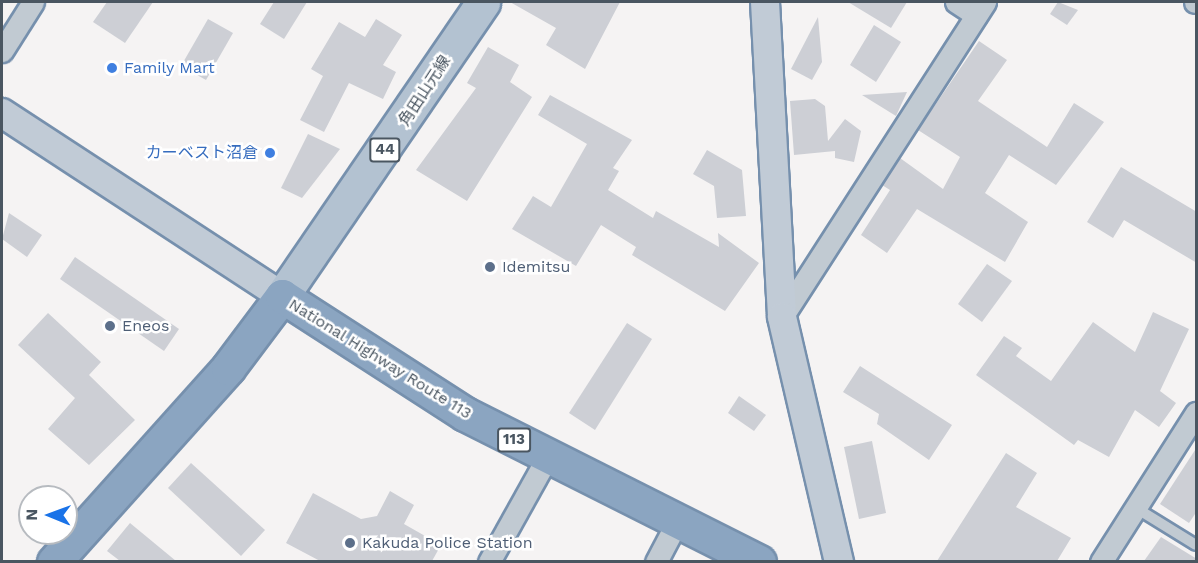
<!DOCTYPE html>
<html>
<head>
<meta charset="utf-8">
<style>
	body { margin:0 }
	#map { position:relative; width:1198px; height:563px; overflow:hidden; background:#f5f3f3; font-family:"Work Sans","Noto Sans JP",sans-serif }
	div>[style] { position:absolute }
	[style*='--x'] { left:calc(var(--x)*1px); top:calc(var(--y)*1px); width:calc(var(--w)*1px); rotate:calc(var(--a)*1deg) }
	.building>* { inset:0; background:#cdcfd5 }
	.roads { filter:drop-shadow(2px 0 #7690ad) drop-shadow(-2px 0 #7690ad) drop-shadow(0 2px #7690ad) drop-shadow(0 -2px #7690ad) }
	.lane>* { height:10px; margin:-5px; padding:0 5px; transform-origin:5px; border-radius:5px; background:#c1cad2 }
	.street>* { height:21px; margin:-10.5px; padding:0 10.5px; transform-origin:10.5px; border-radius:10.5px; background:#c1cad2 }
	.secondary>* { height:28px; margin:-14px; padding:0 14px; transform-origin:14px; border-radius:14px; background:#c1cbd6 }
	.primary>* { height:33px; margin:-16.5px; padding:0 16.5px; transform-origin:16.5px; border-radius:16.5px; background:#b3c2d1 }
	.highway>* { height:33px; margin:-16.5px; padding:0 16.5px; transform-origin:16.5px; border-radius:16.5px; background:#8ba5c1 }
	.dots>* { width:16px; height:16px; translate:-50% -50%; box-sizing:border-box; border:3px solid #fff; border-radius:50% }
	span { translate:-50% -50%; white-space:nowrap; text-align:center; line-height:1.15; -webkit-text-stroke:5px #fff; paint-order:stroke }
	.shield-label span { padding:2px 4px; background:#fff; border:2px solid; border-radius:4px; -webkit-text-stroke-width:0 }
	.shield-label { font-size:15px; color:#4a5661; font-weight:700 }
	.shop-label { font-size:16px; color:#366cbe }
	.left { translate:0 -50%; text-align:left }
	.right { translate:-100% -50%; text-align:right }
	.street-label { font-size:16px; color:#4a5661 }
	.service-label { font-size:16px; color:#4e5e75 }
	.frame { position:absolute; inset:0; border:3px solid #4a5661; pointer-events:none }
	.north { position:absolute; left:18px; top:485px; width:60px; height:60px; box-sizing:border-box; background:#fff; border:2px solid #b7bbc0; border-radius:50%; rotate:271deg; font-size:16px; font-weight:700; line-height:24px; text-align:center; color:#4a5661 }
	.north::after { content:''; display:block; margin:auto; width:21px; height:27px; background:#1a73e8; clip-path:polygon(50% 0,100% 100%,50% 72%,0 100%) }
</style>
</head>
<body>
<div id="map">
	<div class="building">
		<div style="clip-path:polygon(107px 2px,153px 2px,125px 43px,93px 22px)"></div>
		<div style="clip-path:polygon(274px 2px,307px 2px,284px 39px,260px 24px)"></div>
		<div style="clip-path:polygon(510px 2px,620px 2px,585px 69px,546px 45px,556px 28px)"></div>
		<div style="clip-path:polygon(848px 2px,907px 2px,891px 28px)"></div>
		<div style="clip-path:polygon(1058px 2px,1078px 10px,1067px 25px,1050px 14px)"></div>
		<div style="clip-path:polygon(818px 17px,822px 62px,812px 80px,791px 69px)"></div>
		<div style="clip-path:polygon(208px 19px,233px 33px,206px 80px,181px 66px)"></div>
		<div style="clip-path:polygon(376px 19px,402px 35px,383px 65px,396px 72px,383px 99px,349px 83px,324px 132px,300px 120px,323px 76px,311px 69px,339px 22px,365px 37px)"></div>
		<div style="clip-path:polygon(874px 25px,901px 42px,876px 82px,850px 65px)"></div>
		<div style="clip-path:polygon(979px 41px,1007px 60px,978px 101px,1047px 147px,1074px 103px,1104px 122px,1056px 185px,1009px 155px,985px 193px,1028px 222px,1005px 262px,917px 209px,887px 253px,861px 235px,890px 190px,882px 185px,900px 158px,943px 189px,960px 157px,918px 130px)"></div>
		<div style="clip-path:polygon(488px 47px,519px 65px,510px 82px,532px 97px,467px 201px,416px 170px,476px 88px,467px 83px)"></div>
		<div style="clip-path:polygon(907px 92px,896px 116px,862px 95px)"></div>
		<div style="clip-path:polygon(550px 95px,632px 140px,613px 168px,619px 171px,608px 190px,653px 218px,656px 211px,719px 247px,718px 233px,759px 263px,725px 311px,632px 255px,636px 247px,601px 225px,576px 266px,512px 229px,533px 196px,551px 207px,587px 144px,538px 115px)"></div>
		<div style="clip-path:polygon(815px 99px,825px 106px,828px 141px,845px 119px,861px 131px,854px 162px,835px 158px,835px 151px,794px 155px,790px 101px)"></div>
		<div style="clip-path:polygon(308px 134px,340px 149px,302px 198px,281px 188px)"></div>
		<div style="clip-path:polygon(707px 150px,742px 170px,746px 216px,717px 218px,714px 186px,693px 174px)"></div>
		<div style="clip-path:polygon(1121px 167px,1197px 212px,1197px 263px,1124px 220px,1113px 238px,1087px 222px)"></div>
		<div style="clip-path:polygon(9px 213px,42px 235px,27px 257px,2px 239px)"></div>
		<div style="clip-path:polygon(75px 257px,179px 329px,164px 351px,60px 279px)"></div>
		<div style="clip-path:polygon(987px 264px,1012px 281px,982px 322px,958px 304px)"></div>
		<div style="clip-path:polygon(1153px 312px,1189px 329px,1160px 391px,1176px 403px,1159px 427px,1135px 410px,1109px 457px,1078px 440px,1074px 445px,976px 375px,1004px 336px,1022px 348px,1016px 356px,1051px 381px,1093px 322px,1135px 352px)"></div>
		<div style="clip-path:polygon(48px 313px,101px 362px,89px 375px,135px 420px,89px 465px,48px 429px,75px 398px,18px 345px)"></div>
		<div style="clip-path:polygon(627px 323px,652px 339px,595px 430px,569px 413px)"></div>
		<div style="clip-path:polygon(860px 366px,952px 425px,929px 460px,877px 424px,879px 414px,843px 392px)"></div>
		<div style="clip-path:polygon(739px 396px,766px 415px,754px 431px,728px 413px)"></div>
		<div style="clip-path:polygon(872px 441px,886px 513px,859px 519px,844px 447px)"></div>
		<div style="clip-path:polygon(1197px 447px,1197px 511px,1189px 523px,1160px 504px)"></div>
		<div style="clip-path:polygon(1006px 453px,1037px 473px,1016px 507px,1071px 538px,1057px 561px,937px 561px)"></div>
		<div style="clip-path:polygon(191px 463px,265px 530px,241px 556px,168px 488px)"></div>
		<div style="clip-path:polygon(390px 491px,414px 505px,404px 524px,441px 545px,432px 561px,320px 561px,286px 543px,313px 493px,361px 519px,377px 516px)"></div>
		<div style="clip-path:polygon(130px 523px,176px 561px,120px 561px,107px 551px)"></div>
		<div style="clip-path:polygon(1161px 537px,1197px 559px,1197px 561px,1144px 561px)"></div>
	</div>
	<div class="roads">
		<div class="lane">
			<div style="--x:1136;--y:508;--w:70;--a:31.7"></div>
		</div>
		<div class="street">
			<div style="--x:956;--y:2;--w:24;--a:33"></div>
			<div style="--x:1195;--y:2;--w:1;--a:0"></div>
			<div style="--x:2;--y:51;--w:58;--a:-57.7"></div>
			<div style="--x:782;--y:317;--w:375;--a:-57.2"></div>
			<div style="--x:489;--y:562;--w:119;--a:-60.9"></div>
			<div style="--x:656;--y:562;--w:45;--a:-62.3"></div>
			<div style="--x:1101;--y:562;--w:177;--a:-57.5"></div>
		</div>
		<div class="secondary">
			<div style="--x:765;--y:2;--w:315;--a:86.9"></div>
			<div style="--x:782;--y:317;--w:252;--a:76.9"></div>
			<div style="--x:2;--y:113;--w:334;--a:33.2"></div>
		</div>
		<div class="primary">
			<div style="--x:282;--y:296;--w:356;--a:-55.6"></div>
		</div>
		<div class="highway">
			<div style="--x:54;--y:562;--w:261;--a:-48.1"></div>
			<div style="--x:228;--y:368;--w:90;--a:-53.1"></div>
			<div style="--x:282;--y:296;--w:218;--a:32.8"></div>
			<div style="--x:465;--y:414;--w:329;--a:26.7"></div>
		</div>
	</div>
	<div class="dots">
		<div style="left:112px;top:68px;background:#3f7fe0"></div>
		<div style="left:270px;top:153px;background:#3f7fe0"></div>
		<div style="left:490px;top:267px;background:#5c6f8a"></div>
		<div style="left:110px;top:326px;background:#5c6f8a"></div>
		<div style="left:350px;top:543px;background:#5c6f8a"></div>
	</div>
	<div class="shield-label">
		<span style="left:385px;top:150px">44</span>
		<span style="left:514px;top:440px">113</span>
	</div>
	<div class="shop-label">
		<span class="left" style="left:124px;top:68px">Family Mart</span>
		<span class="right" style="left:258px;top:153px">カーベスト沼倉</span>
	</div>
	<div class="street-label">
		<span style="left:425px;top:91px;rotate:-57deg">角田山元線</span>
		<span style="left:380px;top:359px;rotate:32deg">National Highway Route 113</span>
	</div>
	<div class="service-label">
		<span class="left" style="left:502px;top:267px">Idemitsu</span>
		<span class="left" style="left:122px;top:326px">Eneos</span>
		<span class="left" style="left:362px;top:543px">Kakuda Police Station</span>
	</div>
	<div class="frame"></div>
	<div class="north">N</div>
</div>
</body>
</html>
